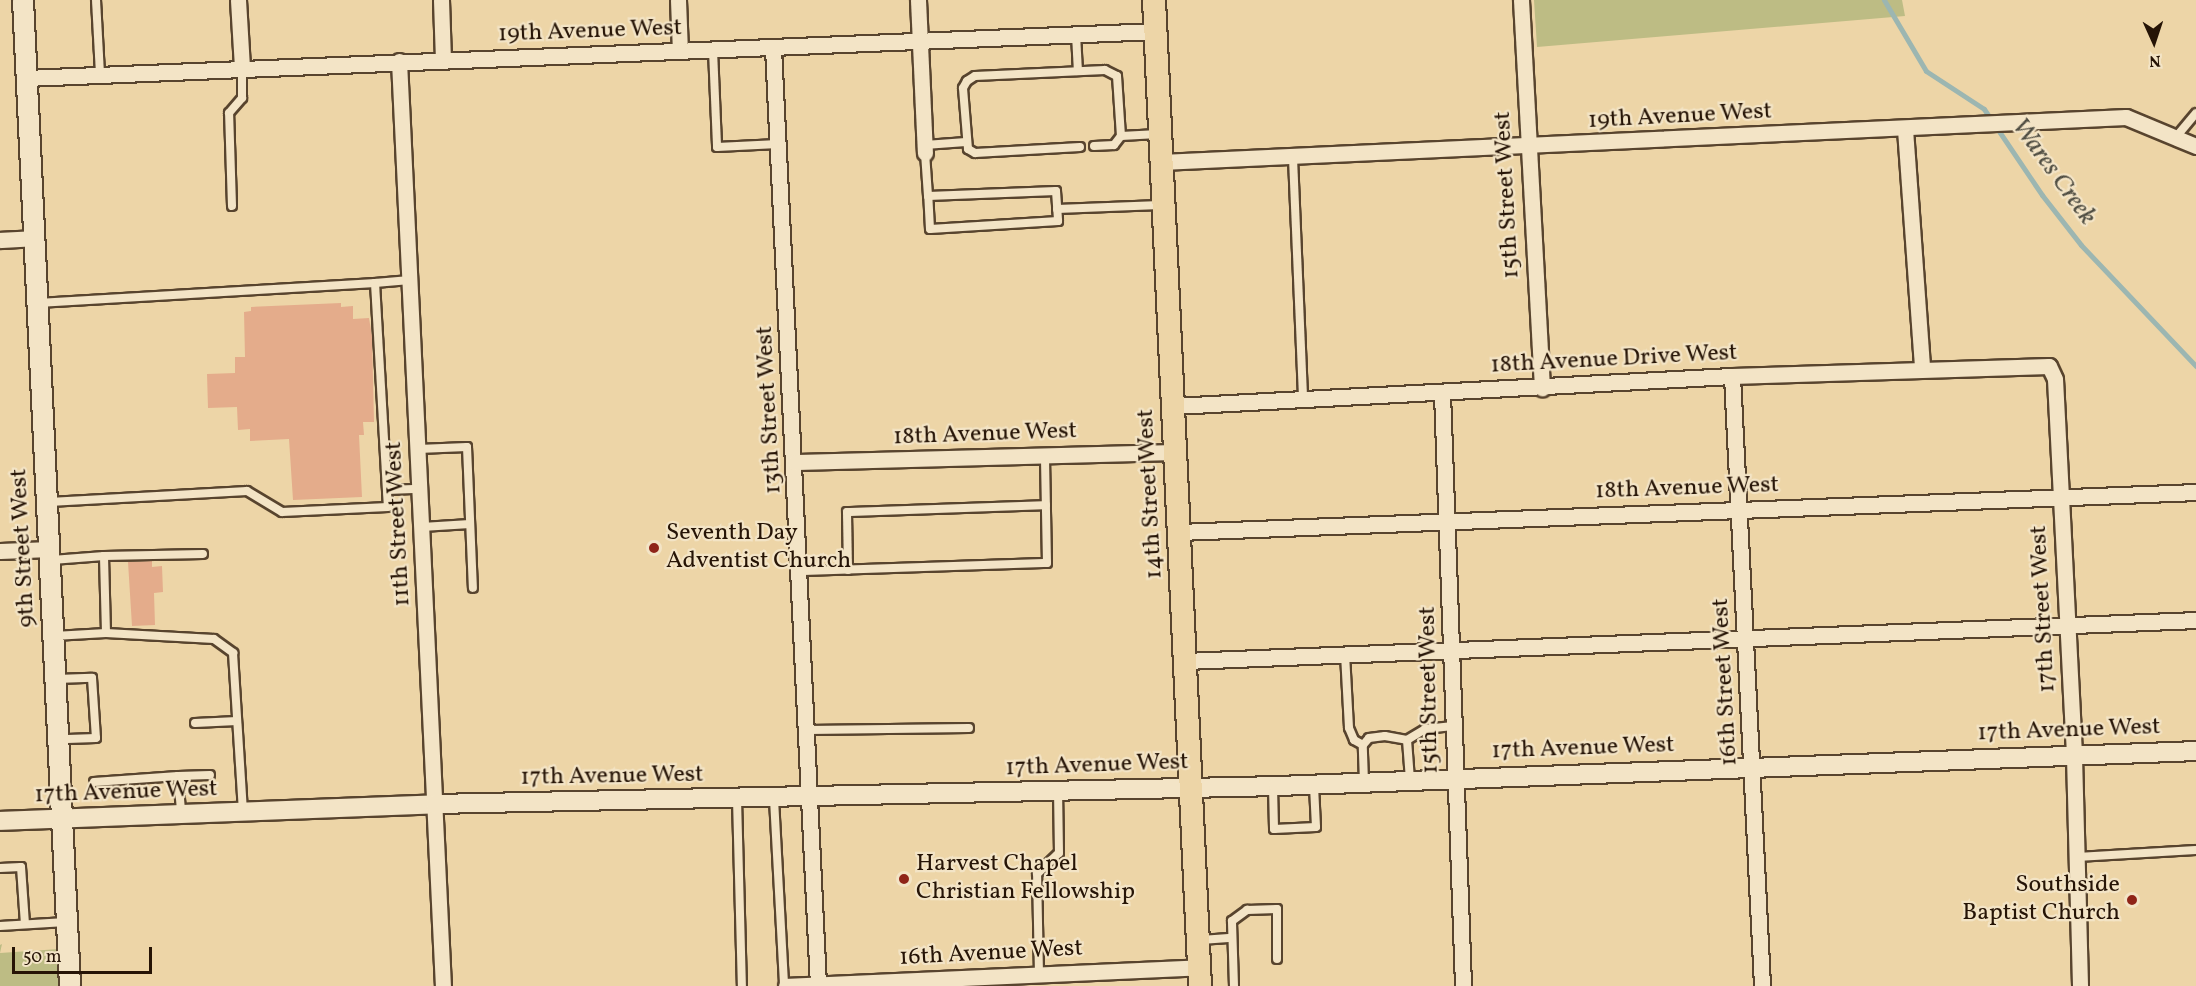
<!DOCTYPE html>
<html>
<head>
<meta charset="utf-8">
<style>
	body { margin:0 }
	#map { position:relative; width:2196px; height:986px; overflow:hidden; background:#edd5a7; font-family:Vollkorn,serif }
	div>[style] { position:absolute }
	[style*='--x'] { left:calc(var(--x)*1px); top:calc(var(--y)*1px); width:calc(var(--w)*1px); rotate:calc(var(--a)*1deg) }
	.green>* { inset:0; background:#bdbc84 }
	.stream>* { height:5px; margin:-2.5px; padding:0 2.5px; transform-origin:2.5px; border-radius:2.5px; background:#9cb6b1 }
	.building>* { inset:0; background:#e4ac8b }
	.roads { filter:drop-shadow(2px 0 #58442e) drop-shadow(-2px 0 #58442e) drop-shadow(0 2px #58442e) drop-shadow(0 -2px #58442e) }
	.service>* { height:8px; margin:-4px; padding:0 4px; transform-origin:4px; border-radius:4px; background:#f3e4c6 }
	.minor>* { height:15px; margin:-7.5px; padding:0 7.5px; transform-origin:7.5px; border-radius:7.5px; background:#f3e4c6 }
	.tertiary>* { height:18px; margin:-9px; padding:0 9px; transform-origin:9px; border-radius:9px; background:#f3e4c6 }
	.secondary>* { height:20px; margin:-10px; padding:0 10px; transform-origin:10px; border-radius:10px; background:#f3e4c6 }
	.primary>* { height:22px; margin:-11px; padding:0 11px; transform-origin:11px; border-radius:11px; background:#edd5a7 }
	.dots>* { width:16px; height:16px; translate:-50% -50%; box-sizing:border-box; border:3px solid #f3e4c6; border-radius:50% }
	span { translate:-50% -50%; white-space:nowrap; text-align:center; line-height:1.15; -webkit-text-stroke:4.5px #f3e4c6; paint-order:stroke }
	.street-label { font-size:24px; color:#261406 }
	.poi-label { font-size:24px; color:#261406 }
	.left { translate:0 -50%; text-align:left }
	.right { translate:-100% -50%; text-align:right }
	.water-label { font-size:26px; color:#4f4d42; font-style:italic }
	.north { position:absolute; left:2124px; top:12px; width:60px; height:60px; -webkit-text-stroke:4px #f3e4c6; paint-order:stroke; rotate:177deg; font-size:16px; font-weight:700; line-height:24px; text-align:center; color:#261406 }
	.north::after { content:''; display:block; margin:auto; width:21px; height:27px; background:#261406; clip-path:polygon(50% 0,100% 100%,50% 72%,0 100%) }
	.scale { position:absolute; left:12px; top:947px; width:140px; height:27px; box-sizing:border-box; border:3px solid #261406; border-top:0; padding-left:8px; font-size:18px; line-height:21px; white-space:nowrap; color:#261406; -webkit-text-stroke:4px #f3e4c6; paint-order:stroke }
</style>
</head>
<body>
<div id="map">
	<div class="green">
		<div style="clip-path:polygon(1534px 0,1902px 0,1905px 16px,1537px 47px)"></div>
		<div style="clip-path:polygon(2px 944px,0 953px,59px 949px,61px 986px,0 986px,0 945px)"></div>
	</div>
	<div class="stream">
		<div style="--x:1884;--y:0;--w:82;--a:59.4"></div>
		<div style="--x:1926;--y:71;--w:69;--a:33.2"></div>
		<div style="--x:1984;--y:109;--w:104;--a:56"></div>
		<div style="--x:2042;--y:195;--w:63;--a:52"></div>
		<div style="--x:2081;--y:245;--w:167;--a:46.5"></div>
	</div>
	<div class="building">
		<div style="clip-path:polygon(341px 303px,341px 307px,353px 306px,353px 319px,369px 318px,372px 336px,374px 422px,363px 422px,364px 435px,359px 435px,362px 497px,293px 500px,289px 439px,250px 441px,250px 429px,238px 430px,237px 407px,208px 408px,207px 374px,235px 373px,235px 357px,245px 357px,244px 312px,251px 311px,251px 307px)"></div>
		<div style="clip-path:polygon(152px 561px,152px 567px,162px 566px,163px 592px,154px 593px,155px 625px,132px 626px,128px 562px)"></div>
	</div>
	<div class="roads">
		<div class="service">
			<div style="--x:96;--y:0;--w:75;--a:86.9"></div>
			<div style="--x:1076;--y:34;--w:37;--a:87"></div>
			<div style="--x:713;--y:50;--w:97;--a:87.6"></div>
			<div style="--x:717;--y:147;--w:61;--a:-2.8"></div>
			<div style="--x:2176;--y:137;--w:31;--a:-50"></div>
			<div style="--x:925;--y:145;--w:41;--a:-4.2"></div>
			<div style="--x:1094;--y:146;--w:20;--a:-3"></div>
			<div style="--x:1114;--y:145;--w:11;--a:-52"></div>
			<div style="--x:1080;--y:147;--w:105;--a:176.7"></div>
			<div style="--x:975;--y:153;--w:8;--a:-150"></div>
			<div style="--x:968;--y:149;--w:61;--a:-94.7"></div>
			<div style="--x:963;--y:88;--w:8;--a:-60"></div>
			<div style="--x:967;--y:81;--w:9;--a:-32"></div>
			<div style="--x:975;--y:76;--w:130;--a:-2.6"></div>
			<div style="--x:1105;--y:70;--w:13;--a:27"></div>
			<div style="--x:1117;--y:76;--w:60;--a:86.2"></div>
			<div style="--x:1121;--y:136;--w:37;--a:-3"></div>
			<div style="--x:925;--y:153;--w:43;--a:86"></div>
			<div style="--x:1293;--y:158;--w:242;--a:87.6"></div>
			<div style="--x:1056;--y:191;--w:30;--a:86"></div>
			<div style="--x:1058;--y:221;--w:128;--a:176.4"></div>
			<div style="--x:930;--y:229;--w:33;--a:-93"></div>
			<div style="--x:928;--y:196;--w:128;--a:-2.2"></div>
			<div style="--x:232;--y:206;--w:93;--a:-91.8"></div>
			<div style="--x:229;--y:113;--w:20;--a:-49"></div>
			<div style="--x:242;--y:98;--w:29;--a:-90"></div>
			<div style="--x:1057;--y:209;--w:103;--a:-2.2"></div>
			<div style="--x:375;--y:283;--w:35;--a:-5"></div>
			<div style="--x:38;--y:303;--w:338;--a:-3.4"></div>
			<div style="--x:375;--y:283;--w:224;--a:86.7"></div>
			<div style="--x:388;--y:507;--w:106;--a:177.3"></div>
			<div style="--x:282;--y:512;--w:41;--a:-149"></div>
			<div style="--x:247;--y:491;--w:198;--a:176.8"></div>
			<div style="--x:418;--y:449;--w:49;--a:-2.3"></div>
			<div style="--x:467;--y:447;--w:141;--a:87.6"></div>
			<div style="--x:387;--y:490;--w:33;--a:-2"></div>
			<div style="--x:422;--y:527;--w:48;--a:-3.6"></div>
			<div style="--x:52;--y:560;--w:52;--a:-4.4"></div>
			<div style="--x:848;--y:570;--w:58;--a:-91"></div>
			<div style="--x:847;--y:512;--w:199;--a:-2"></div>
			<div style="--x:800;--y:571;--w:247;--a:-1.9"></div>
			<div style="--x:1047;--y:563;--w:108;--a:-91.1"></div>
			<div style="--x:106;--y:633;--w:77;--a:-91.5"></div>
			<div style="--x:104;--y:556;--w:99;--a:-1.2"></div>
			<div style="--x:54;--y:636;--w:52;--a:-3.3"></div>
			<div style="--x:106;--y:633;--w:108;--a:3.2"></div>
			<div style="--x:214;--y:639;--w:24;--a:36"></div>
			<div style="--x:233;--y:653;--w:157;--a:86.4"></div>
			<div style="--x:1345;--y:654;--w:74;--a:86.9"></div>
			<div style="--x:1349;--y:728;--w:13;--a:67"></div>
			<div style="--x:1354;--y:740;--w:10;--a:29"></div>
			<div style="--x:56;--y:679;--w:36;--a:-2"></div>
			<div style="--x:92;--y:678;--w:60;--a:86.2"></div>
			<div style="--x:96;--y:738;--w:36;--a:178"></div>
			<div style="--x:195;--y:723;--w:42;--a:-2.7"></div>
			<div style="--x:808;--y:730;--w:161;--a:-0.7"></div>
			<div style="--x:1407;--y:740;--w:21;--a:-31"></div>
			<div style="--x:1425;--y:729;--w:28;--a:-6"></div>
			<div style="--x:178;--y:776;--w:32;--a:-2"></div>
			<div style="--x:94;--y:782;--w:84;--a:-4.1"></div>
			<div style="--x:178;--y:776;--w:37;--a:85"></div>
			<div style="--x:1364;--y:782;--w:37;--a:-92"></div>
			<div style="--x:1363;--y:745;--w:9;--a:-49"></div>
			<div style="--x:1369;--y:738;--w:16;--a:-7"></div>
			<div style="--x:1385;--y:736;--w:22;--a:10"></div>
			<div style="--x:1407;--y:740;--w:40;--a:85.7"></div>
			<div style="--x:1273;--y:787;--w:42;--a:88.6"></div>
			<div style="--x:1274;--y:829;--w:42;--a:-2.7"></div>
			<div style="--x:1316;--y:827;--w:41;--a:-92.8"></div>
			<div style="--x:737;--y:799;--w:187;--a:88.5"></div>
			<div style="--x:774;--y:799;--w:187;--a:86.9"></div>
			<div style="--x:2077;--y:857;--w:119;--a:-3.4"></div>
			<div style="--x:0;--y:868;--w:21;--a:-3"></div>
			<div style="--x:21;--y:867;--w:57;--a:86"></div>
			<div style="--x:0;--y:926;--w:66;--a:-3.5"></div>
			<div style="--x:1201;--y:940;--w:31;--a:-4"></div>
			<div style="--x:1039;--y:975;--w:101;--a:-91.1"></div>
			<div style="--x:1037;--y:874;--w:30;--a:-44"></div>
			<div style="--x:1059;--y:853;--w:62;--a:-90.9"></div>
			<div style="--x:1234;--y:986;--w:65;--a:-91.8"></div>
			<div style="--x:1232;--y:921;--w:19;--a:-36"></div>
			<div style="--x:1247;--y:910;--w:30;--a:-2"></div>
			<div style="--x:1277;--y:909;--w:50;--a:90"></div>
		</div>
		<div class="minor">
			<div style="--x:238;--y:0;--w:67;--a:86.6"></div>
			<div style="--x:441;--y:0;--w:59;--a:88.1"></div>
			<div style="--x:678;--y:0;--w:51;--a:87.8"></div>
			<div style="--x:918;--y:0;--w:153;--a:87.4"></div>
			<div style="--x:1521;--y:0;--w:389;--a:86.9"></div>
			<div style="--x:773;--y:48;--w:939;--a:87.25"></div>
			<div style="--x:399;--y:61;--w:926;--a:87.28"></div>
			<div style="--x:26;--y:78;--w:1130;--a:-2.38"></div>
			<div style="--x:1905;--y:129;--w:240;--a:85.9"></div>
			<div style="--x:1161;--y:162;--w:966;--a:-2.67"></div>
			<div style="--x:2126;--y:117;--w:76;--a:22.5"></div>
			<div style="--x:0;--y:240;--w:34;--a:-3"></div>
			<div style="--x:1732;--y:376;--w:611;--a:87.18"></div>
			<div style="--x:1442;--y:393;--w:593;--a:87.97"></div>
			<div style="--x:1174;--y:406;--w:559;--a:-3.08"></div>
			<div style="--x:1732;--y:376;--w:317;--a:-1.8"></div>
			<div style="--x:2049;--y:366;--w:14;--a:65"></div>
			<div style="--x:2055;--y:379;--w:377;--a:87.1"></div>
			<div style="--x:2074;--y:756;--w:230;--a:88.5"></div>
			<div style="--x:795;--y:462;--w:381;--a:-1.5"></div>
			<div style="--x:1179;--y:532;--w:1018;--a:-2.25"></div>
			<div style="--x:0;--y:551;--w:50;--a:-2.3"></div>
			<div style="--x:1185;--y:661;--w:1012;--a:-2.32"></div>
			<div style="--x:786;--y:986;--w:413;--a:-2.6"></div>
		</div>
		<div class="tertiary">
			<div style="--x:0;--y:821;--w:435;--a:-2.2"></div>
			<div style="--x:435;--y:804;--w:843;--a:-1.22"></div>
			<div style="--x:1278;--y:786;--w:919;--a:-2.18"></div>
		</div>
		<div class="secondary">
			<div style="--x:23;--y:0;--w:987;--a:87.27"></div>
		</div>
		<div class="primary">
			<div style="--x:1154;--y:0;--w:987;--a:87.33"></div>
		</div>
	</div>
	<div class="dots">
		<div style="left:654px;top:548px;background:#8f2418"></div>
		<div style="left:904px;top:879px;background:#8f2418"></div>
		<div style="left:2132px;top:900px;background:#8f2418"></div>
	</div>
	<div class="street-label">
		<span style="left:590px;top:32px;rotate:-2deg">19th Avenue West</span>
		<span style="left:1680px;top:117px;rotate:-3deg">19th Avenue West</span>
		<span style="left:1508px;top:195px;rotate:-93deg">15th Street West</span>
		<span style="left:1614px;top:360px;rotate:-3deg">18th Avenue Drive West</span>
		<span style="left:770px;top:410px;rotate:-93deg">13th Street West</span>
		<span style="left:985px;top:435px;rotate:-2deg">18th Avenue West</span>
		<span style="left:1687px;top:489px;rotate:-2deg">18th Avenue West</span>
		<span style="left:1151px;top:494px;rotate:-93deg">14th Street West</span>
		<span style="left:399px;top:524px;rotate:-93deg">11th Street West</span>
		<span style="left:24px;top:548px;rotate:-93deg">9th Street West</span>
		<span style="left:2044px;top:609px;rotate:-93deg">17th Street West</span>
		<span style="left:1726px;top:682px;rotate:-93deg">16th Street West</span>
		<span style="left:1430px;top:690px;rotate:-91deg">15th Street West</span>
		<span style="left:2069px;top:731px;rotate:-2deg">17th Avenue West</span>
		<span style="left:1583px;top:749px;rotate:-2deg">17th Avenue West</span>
		<span style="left:1097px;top:766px;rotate:-2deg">17th Avenue West</span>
		<span style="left:612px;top:777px;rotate:-1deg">17th Avenue West</span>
		<span style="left:126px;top:793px;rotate:-2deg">17th Avenue West</span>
		<span style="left:991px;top:954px;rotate:-3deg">16th Avenue West</span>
	</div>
	<div class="poi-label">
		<span class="left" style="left:666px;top:548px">Seventh Day<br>Adventist Church</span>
		<span class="left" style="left:916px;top:879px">Harvest Chapel<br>Christian Fellowship</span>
		<span class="right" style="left:2120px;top:900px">Southside<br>Baptist Church</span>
	</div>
	<div class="water-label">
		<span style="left:2053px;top:172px;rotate:54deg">Wares Creek</span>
	</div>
	<div class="north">N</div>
	<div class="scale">50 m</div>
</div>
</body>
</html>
